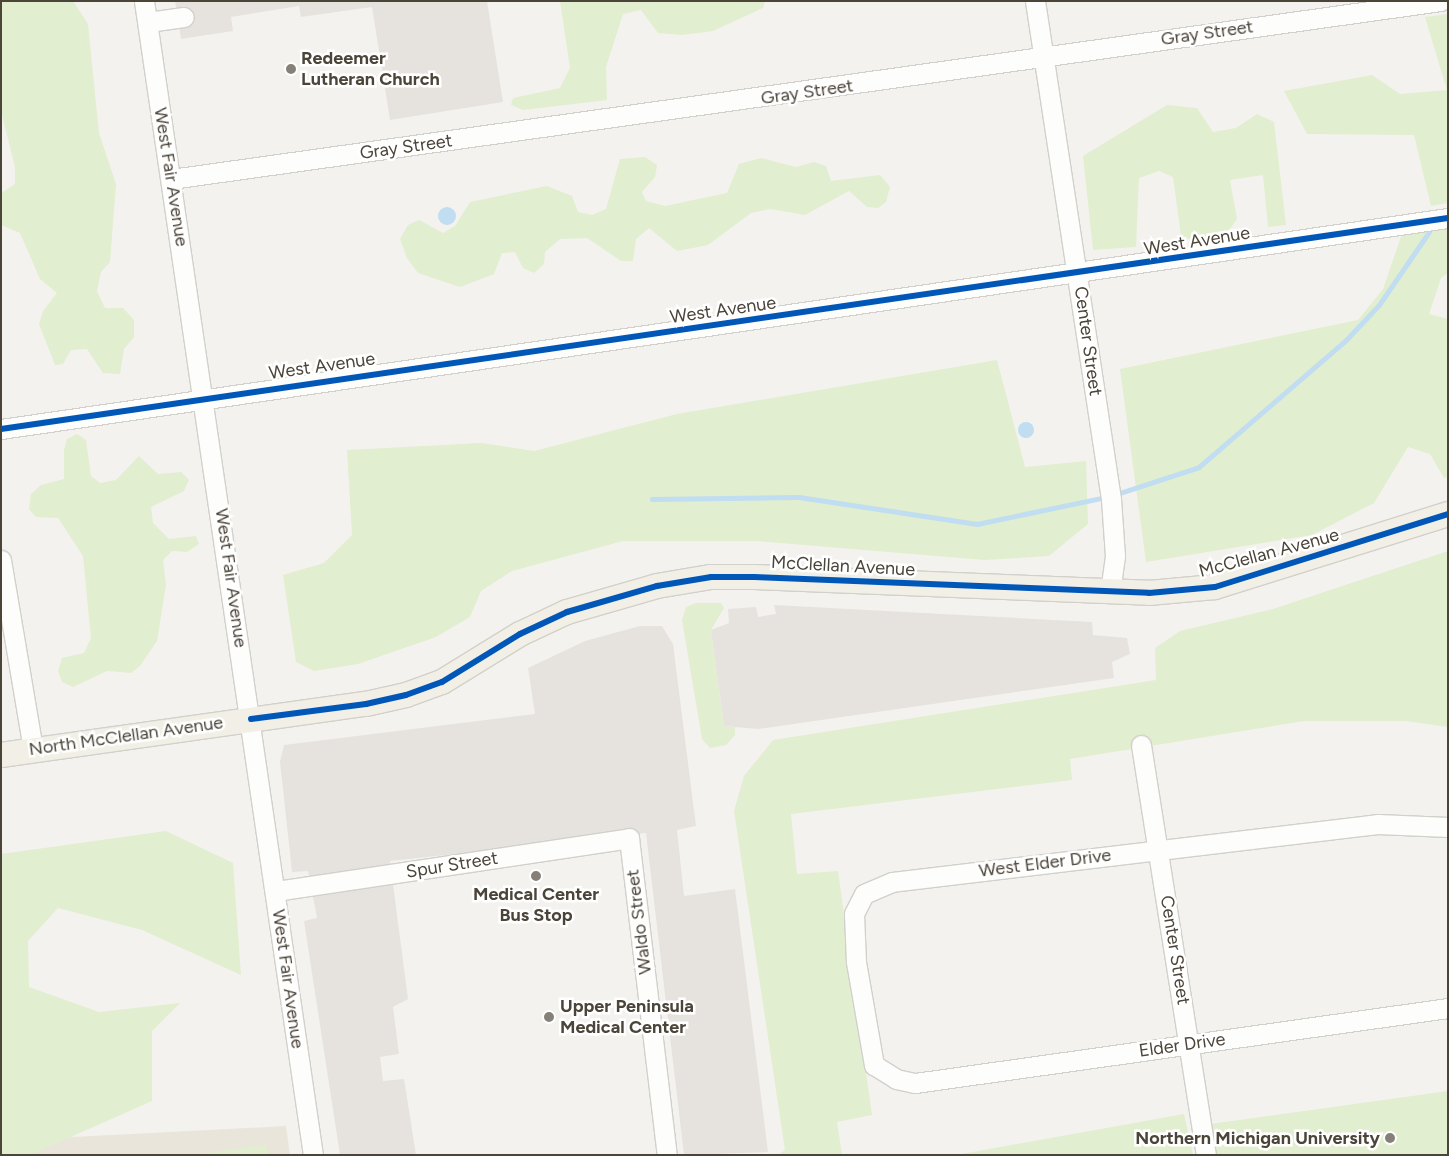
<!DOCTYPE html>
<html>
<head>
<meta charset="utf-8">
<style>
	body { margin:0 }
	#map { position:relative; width:1449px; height:1156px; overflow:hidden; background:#f4f2ee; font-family:Figtree,sans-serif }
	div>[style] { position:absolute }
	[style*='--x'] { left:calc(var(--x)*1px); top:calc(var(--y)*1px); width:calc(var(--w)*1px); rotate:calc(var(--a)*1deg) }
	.education>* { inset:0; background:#eae5da }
	.green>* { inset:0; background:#e1eecf }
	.parking>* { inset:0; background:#e6e3df }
	.water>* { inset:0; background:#c0ddf1 }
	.round { border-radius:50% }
	.stream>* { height:4.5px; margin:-2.25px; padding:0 2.25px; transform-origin:2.25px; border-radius:2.25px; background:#c0ddf1 }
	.roads { filter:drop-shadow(1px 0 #d2d0cb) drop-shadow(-1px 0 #d2d0cb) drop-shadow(0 1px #d2d0cb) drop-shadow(0 -1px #d2d0cb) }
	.minor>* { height:19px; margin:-9.5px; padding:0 9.5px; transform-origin:9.5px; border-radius:9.5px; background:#fdfdfc }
	.major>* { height:24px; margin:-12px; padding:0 12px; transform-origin:12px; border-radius:12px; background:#f2efe6 }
	.cycleway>* { height:6px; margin:-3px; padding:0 3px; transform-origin:3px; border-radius:3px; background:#0057b8 }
	.dots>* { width:14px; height:14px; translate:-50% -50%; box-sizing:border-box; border:2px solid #fff; border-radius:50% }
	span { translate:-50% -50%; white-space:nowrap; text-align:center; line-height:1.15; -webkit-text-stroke:5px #fff; paint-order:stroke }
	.street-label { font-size:18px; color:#4b4439 }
	.poi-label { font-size:18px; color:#4b4439; font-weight:700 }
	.left { translate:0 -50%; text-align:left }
	.right { translate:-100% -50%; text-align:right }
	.frame { position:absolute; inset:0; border:2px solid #4b4439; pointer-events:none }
</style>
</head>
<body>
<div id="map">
	<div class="education">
		<div style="clip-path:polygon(286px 1126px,290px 1155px,1px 1155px,15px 1140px)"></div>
	</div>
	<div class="green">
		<div style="clip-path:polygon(1px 1px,73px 1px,88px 24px,99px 133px,116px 184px,110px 262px,101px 272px,97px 291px,105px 308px,123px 308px,134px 320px,134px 337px,124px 349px,120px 374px,103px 373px,87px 349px,71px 350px,63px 364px,55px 365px,39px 324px,43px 311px,57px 293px,40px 279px,20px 233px,1px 225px,1px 193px,15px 184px,15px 167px,1px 111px)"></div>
		<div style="clip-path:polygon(560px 1px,765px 1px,763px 8px,713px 31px,682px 35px,658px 33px,641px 10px,623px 14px,606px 67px,607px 100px,523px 110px,511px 105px,513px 98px,560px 88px,570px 68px)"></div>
		<div style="clip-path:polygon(1448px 14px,1448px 203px,1431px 206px,1414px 135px,1307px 134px,1284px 91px,1372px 75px,1400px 94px,1447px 90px,1425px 17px)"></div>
		<div style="clip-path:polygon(1167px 105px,1197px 108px,1213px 132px,1236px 128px,1257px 114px,1274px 122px,1286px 225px,1268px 227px,1263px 175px,1230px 180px,1237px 219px,1227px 233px,1197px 242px,1181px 236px,1173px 177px,1159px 171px,1139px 178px,1136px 247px,1093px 250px,1083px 156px)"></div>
		<div style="clip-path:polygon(645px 157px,657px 165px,655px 177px,642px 192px,646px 201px,665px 206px,727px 193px,739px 164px,761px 158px,796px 167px,814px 162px,826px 166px,831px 181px,880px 175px,890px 187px,886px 202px,878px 208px,867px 207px,849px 191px,805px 215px,770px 209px,751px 213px,708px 245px,677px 251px,649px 228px,636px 239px,633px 261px,621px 261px,587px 238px,560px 239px,545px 252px,544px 264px,534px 273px,523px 268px,515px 252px,502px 253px,494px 274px,460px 287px,418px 273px,407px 258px,400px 239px,408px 225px,419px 220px,443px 233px,455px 226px,470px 202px,547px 186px,572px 196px,578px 212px,592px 215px,606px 209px,620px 159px)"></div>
		<div style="clip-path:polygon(1448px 223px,1448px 273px,1441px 278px,1429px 314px,1448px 319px,1448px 477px,1444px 478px,1430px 454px,1408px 447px,1374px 503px,1312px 535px,1146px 562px,1120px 369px,1358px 320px,1383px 289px,1404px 228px)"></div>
		<div style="clip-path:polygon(997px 360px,1025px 467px,1086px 461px,1088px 524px,1049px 556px,985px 560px,755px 541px,623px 541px,512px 571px,481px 591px,470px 617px,436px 637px,358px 664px,314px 671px,296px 662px,283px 575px,324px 563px,352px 535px,347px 450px,482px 443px,534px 451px,677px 414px)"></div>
		<div style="clip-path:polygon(77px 434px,86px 440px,91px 476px,100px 483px,116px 480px,139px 456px,158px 474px,181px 472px,189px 480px,184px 491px,151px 507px,153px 523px,169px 539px,196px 536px,199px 544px,187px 552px,172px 551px,163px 560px,166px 585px,157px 641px,140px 666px,131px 673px,107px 671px,73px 687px,62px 682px,58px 671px,62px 658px,84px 653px,91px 638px,83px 556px,58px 518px,36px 517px,29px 509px,31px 494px,41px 485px,64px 479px,64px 450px,67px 439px)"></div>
		<div style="clip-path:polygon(1448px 551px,1448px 727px,1406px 721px,1304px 721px,1070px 759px,1072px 780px,791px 814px,797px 874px,838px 871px,872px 1115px,837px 1122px,842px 1155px,778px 1155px,785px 1150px,734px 811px,744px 776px,773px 740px,1156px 680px,1155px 648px,1180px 631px,1273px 609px)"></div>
		<div style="clip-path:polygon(696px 603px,721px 603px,724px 608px,711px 630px,724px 726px,735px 727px,735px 735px,726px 745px,710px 748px,702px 739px,682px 620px,686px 607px)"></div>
		<div style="clip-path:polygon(166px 831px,233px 863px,241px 975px,142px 930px,58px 908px,28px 941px,29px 987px,99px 1012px,180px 1003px,152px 1031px,152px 1101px,30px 1155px,1px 1155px,1px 854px)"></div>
		<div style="clip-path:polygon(1448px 1091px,1448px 1155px,1214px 1155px,1210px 1124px)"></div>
		<div style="clip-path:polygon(1184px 1114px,1193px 1155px,956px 1155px)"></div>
		<div style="clip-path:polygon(266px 1144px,268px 1155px,196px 1155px)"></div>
	</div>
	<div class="parking">
		<div style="clip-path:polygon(175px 1px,487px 1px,503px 102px,390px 120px,372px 7px,301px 17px,299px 6px,231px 17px,233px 31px,181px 39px)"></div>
		<div style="clip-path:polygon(774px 605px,1092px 622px,1093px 635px,1127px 638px,1130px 654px,1112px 662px,1114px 678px,758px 729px,724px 726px,711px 630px,729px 623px,728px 609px,756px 607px,758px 617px,776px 614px)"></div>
		<div style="clip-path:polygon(640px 626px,662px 626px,673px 644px,696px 826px,677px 830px,684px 896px,735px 889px,768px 1152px,684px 1155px,646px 833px,390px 861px,408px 999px,393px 1007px,399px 1054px,380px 1057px,383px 1081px,404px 1079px,416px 1155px,340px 1155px,304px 921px,317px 918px,308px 871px,292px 872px,280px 762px,284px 745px,535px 714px,528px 668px,585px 641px)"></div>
	</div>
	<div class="water">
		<div class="round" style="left:438px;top:207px;width:18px;height:18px"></div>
		<div class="round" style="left:1018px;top:422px;width:16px;height:16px"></div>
	</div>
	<div class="stream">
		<div style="--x:1114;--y:495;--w:89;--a:-18.2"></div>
		<div style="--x:1199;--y:467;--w:194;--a:-40.8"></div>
		<div style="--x:1346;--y:340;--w:48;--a:-46.7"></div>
		<div style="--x:1379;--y:305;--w:88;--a:-55.6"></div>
		<div style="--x:652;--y:499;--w:147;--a:-0.8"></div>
		<div style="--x:799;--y:497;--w:180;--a:8.6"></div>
		<div style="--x:977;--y:524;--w:132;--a:-11.8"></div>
	</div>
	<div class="roads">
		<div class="minor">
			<div style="--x:144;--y:1;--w:1166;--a:81.67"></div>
			<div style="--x:1035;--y:1;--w:504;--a:81.32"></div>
			<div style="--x:1111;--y:499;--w:57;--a:86"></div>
			<div style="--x:1115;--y:556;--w:37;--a:98"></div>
			<div style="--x:148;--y:22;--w:36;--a:-8"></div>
			<div style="--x:171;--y:179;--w:1282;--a:-7.98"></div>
			<div style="--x:1;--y:429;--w:1462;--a:-8.3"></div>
			<div style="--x:1;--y:560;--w:192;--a:80.4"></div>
			<div style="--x:1141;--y:745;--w:415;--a:81"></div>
			<div style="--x:1448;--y:827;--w:70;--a:-177.5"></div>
			<div style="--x:1378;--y:824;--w:489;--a:173.2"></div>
			<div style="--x:892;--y:882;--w:30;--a:157"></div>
			<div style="--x:864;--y:894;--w:22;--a:117"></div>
			<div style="--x:854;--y:914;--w:48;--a:87.6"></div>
			<div style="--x:856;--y:962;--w:105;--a:80.1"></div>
			<div style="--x:874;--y:1065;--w:26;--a:32"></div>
			<div style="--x:896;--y:1079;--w:19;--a:12"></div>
			<div style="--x:915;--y:1083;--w:538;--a:-8.01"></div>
			<div style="--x:276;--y:891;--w:357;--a:-8.5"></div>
			<div style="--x:629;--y:838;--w:319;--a:83.2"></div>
		</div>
		<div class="major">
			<div style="--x:1;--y:755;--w:369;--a:-8"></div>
			<div style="--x:366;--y:704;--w:41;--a:-12.7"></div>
			<div style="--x:406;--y:695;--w:38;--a:-20"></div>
			<div style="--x:442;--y:682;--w:92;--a:-31.6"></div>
			<div style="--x:520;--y:634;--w:52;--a:-25.1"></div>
			<div style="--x:567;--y:612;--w:94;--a:-16.1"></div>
			<div style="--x:657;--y:586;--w:55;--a:-9.5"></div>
			<div style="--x:711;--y:577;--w:43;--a:0"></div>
			<div style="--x:754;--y:577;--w:395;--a:2.3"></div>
			<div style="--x:1149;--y:593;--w:66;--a:-5.2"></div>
			<div style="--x:1215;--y:587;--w:244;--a:-17.4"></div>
		</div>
	</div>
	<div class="cycleway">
		<div style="--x:1;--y:429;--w:1462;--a:-8.3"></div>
		<div style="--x:251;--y:719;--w:116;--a:-7.4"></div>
		<div style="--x:366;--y:704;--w:41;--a:-12.7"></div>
		<div style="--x:406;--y:695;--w:38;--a:-20"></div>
		<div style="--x:442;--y:682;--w:92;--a:-31.6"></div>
		<div style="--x:520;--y:634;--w:52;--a:-25.1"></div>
		<div style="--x:567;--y:612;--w:94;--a:-16.1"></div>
		<div style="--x:657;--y:586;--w:55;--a:-9.5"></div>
		<div style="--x:711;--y:577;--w:43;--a:0"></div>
		<div style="--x:754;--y:577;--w:395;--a:2.3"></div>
		<div style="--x:1149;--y:593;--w:66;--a:-5.2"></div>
		<div style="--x:1215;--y:587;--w:244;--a:-17.4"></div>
	</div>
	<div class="dots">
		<div style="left:291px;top:69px;background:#868178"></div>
		<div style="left:536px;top:876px;background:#868178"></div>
		<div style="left:549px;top:1017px;background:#868178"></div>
		<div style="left:1390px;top:1138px;background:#868178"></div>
	</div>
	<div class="street-label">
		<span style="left:1207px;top:33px;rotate:-8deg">Gray Street</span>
		<span style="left:807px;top:92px;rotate:-8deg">Gray Street</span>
		<span style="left:406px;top:147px;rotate:-8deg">Gray Street</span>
		<span style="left:171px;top:177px;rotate:81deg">West Fair Avenue</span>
		<span style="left:1197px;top:241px;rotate:-9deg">West Avenue</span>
		<span style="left:723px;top:310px;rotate:-8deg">West Avenue</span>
		<span style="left:1088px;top:341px;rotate:82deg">Center Street</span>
		<span style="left:322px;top:366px;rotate:-8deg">West Avenue</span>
		<span style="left:1269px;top:553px;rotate:-15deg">McClellan Avenue</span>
		<span style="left:843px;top:566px;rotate:3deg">McClellan Avenue</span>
		<span style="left:231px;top:578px;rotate:82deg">West Fair Avenue</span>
		<span style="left:126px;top:736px;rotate:-8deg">North McClellan Avenue</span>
		<span style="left:1045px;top:863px;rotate:-7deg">West Elder Drive</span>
		<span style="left:452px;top:865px;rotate:-9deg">Spur Street</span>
		<span style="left:639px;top:922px;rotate:-97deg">Waldo Street</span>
		<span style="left:1175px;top:950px;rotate:81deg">Center Street</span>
		<span style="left:288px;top:979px;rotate:82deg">West Fair Avenue</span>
		<span style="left:1182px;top:1045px;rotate:-8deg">Elder Drive</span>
	</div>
	<div class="poi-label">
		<span class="left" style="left:301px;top:69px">Redeemer<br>Lutheran Church</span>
		<span style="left:536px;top:905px">Medical Center<br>Bus Stop</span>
		<span class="left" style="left:560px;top:1017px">Upper Peninsula<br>Medical Center</span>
		<span class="right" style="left:1380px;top:1138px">Northern Michigan University</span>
	</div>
	<div class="frame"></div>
</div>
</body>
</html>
